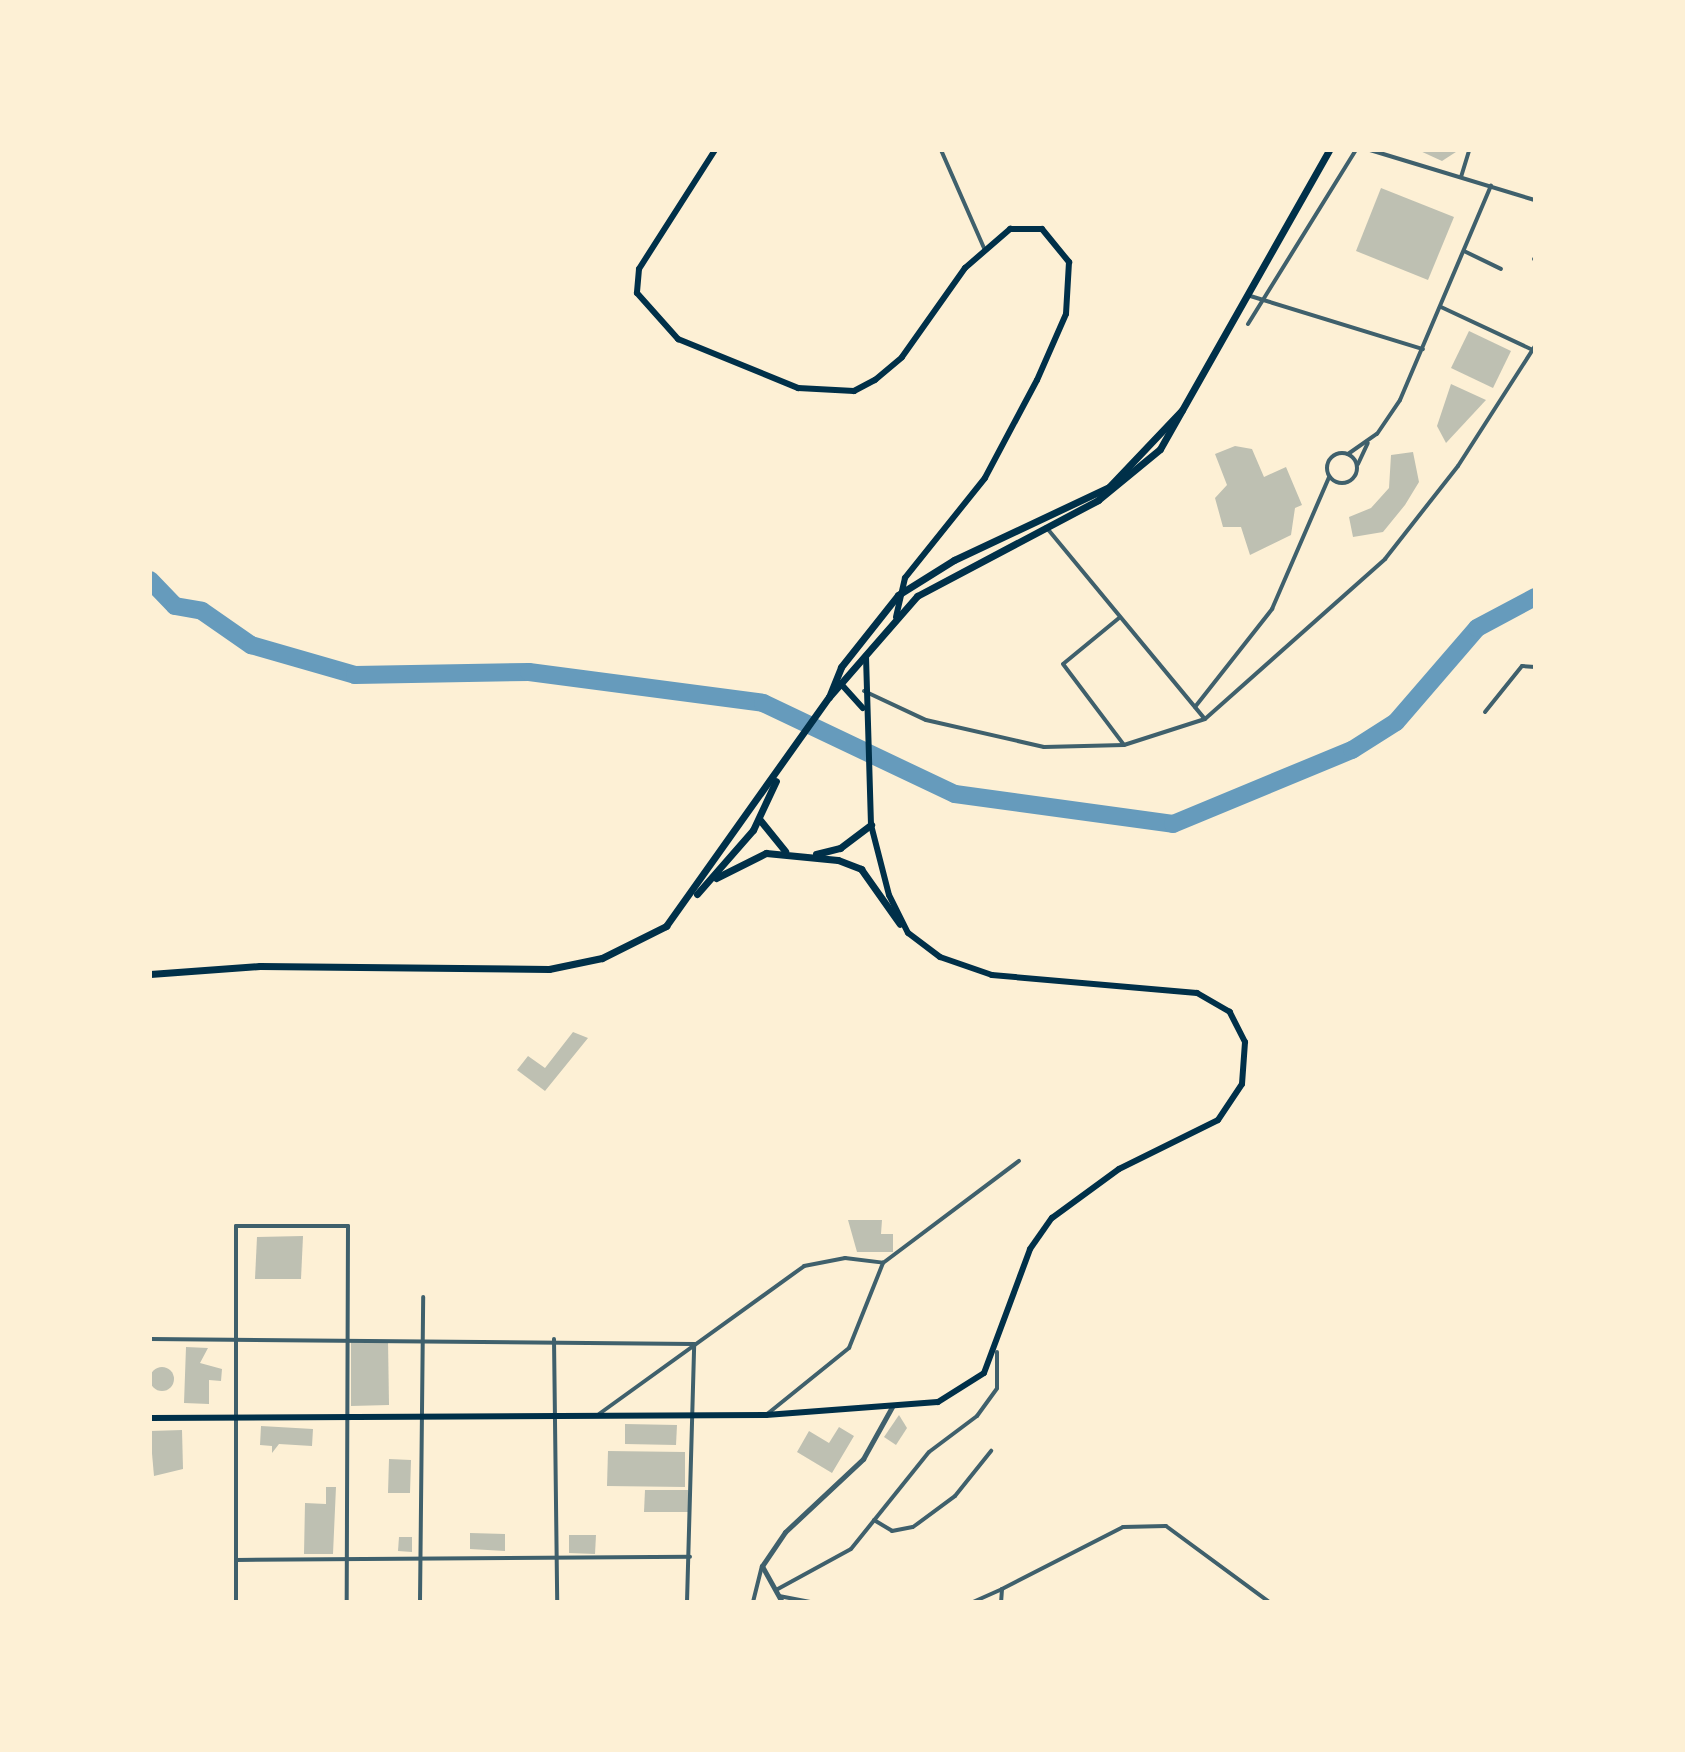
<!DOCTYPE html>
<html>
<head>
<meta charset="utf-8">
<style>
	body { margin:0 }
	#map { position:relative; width:1685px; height:1752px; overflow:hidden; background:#fdf0d5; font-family:"Titillium Web",sans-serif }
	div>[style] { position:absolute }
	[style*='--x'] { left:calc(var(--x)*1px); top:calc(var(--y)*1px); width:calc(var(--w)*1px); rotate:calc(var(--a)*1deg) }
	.river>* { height:18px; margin:-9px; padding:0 9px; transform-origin:9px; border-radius:9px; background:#669bbc }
	.building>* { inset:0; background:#bec0b2 }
	.round { border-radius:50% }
	.minor>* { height:4px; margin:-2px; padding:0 2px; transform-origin:2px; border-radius:2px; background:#3f606c }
	.minor>.ring { margin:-2px; padding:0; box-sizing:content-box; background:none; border:4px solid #3f606c; border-radius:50% }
	.tertiary>* { height:5px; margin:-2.5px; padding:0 2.5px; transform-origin:2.5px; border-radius:2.5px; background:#3f606c }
	.secondary>* { height:6px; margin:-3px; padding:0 3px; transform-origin:3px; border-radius:3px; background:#003049 }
	.primary>* { height:7px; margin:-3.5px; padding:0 3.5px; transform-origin:3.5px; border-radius:3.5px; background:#003049 }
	span { translate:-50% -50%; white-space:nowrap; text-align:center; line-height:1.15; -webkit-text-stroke:6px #fdf0d5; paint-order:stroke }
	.frame { position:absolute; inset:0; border:152px solid #fdf0d5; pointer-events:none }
</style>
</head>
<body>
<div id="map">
	<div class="river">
		<div style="--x:150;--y:580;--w:36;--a:46"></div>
		<div style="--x:175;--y:606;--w:27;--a:10"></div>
		<div style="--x:202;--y:611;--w:60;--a:34.8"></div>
		<div style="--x:251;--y:645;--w:108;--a:16.1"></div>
		<div style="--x:355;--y:675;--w:174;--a:-1"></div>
		<div style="--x:529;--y:672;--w:236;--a:7.5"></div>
		<div style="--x:763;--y:703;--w:212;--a:25.4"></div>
		<div style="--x:955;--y:794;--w:220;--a:7.8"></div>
		<div style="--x:1173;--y:824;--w:194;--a:-22.5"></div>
		<div style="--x:1352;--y:750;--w:52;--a:-32.5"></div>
		<div style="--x:1396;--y:722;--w:124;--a:-49.2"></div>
		<div style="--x:1477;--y:628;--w:66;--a:-28.1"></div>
	</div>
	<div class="building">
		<div style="clip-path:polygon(1418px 150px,1459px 150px,1442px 161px)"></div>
		<div style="clip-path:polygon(1381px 188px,1454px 217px,1428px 280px,1356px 251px)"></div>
		<div style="clip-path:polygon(1469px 331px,1511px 351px,1493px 388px,1451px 368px)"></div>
		<div style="clip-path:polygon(1451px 384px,1486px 400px,1446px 443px,1437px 426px)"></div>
		<div style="clip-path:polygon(1235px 446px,1252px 449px,1264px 477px,1286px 467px,1302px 505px,1295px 508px,1291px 535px,1250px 555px,1241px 527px,1223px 527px,1215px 498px,1227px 485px,1215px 454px)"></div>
		<div style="clip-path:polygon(1413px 452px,1419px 482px,1405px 505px,1383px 532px,1353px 537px,1349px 517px,1371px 508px,1389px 488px,1391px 455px)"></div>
		<div style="clip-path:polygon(573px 1032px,588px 1038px,545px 1091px,517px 1070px,528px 1056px,545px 1068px)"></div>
		<div style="clip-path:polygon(848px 1220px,882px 1220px,881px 1234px,893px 1234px,893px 1252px,857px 1252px)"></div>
		<div style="clip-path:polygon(303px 1236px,301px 1279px,255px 1279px,257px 1237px)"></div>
		<div style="clip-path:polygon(351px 1340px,388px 1340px,389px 1405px,351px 1406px)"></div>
		<div style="clip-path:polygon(186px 1347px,208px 1348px,200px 1363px,222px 1369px,221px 1381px,209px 1380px,209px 1404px,184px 1403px)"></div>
		<div class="round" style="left:150px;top:1367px;width:24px;height:24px"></div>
		<div style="clip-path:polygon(899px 1415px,907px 1428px,896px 1445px,884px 1437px)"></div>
		<div style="clip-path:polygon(625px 1424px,677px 1425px,676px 1445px,625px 1444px)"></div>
		<div style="clip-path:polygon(261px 1426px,313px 1429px,312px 1446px,279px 1444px,272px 1453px,272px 1446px,260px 1445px)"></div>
		<div style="clip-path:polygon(839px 1427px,854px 1436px,832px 1473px,797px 1452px,809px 1431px,829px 1443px)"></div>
		<div style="clip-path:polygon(182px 1430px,183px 1469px,154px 1476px,150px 1431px)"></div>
		<div style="clip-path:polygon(608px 1451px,685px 1452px,685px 1487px,607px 1486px)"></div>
		<div style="clip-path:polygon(389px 1459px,411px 1460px,410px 1493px,388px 1493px)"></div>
		<div style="clip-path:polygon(326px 1487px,336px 1487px,333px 1554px,304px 1554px,305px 1503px,326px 1504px)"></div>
		<div style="clip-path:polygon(645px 1490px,688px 1490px,688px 1512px,644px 1512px)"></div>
		<div style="clip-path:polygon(470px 1533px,505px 1534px,505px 1551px,470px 1549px)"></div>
		<div style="clip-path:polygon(569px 1535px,596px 1535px,595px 1554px,569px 1553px)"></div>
		<div style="clip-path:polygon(399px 1537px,412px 1537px,412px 1552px,398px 1551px)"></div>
	</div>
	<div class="minor">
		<div style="--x:941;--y:150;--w:107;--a:66.3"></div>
		<div style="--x:1370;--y:150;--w:172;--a:16.9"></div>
		<div style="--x:1461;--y:177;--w:28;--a:-73"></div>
		<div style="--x:1464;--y:251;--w:41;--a:25.9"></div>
		<div style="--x:1534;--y:259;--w:1;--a:0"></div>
		<div style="--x:1247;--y:295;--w:184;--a:17.1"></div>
		<div style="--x:1441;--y:307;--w:102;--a:25.1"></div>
		<div style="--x:1248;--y:324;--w:205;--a:-58.2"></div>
		<div class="ring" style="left:1327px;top:453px;width:26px;height:26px"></div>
		<div style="--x:1348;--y:454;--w:35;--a:-35"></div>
		<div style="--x:1377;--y:434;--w:41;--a:-55.9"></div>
		<div style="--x:1400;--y:400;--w:233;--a:-67"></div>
		<div style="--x:1358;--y:464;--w:23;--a:-65"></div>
		<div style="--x:1046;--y:527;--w:249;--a:50.4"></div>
		<div style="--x:1119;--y:618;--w:72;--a:140.6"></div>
		<div style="--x:1063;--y:664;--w:101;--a:53"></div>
		<div style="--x:864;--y:691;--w:68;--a:25.1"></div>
		<div style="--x:926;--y:720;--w:121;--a:12.9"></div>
		<div style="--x:1044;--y:747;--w:80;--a:-1.4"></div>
		<div style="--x:1124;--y:745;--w:85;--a:-17.8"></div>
		<div style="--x:1205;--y:719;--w:241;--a:-41.6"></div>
		<div style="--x:1385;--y:559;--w:118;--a:-51.9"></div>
		<div style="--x:1458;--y:466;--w:143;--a:-57.3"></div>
		<div style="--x:1195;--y:707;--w:125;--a:-51.8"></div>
		<div style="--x:1272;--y:609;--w:144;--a:-66.6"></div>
		<div style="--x:1485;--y:712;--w:59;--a:-51.2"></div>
		<div style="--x:1522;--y:666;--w:13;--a:4"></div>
		<div style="--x:150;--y:1339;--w:544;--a:0.53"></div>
		<div style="--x:554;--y:1339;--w:263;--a:89.3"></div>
		<div style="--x:599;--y:1414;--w:253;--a:-35.8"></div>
		<div style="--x:804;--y:1266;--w:42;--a:-11"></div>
		<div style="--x:845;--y:1258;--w:38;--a:7"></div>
		<div style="--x:766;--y:1415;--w:107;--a:-38.9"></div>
		<div style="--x:849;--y:1348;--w:92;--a:-68.2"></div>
		<div style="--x:883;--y:1263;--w:170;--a:-36.9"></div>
		<div style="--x:874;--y:1520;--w:21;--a:31"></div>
		<div style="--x:892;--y:1531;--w:21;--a:-11"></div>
		<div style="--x:913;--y:1527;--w:52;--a:-36.4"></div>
		<div style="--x:955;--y:1496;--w:58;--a:-51.3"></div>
		<div style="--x:236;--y:1560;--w:454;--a:-0.4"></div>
		<div style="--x:1002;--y:1589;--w:136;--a:-27.1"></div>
		<div style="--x:1123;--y:1527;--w:43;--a:-1.3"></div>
		<div style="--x:1166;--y:1526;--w:128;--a:36.4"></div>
		<div style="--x:776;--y:1590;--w:85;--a:-28.7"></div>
		<div style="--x:851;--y:1549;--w:124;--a:-51.2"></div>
		<div style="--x:929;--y:1452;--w:60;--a:-36.9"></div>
		<div style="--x:977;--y:1416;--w:34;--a:-54"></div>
		<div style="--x:997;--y:1388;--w:36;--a:-90"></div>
		<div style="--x:779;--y:1596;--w:33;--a:11"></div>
		<div style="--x:236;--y:1602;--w:376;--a:-90"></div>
		<div style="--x:236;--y:1226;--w:112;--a:0"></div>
		<div style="--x:348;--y:1226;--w:376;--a:90.2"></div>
		<div style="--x:420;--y:1602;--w:305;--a:-89.4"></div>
		<div style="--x:687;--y:1602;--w:258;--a:-88.4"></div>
		<div style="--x:753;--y:1602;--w:37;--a:-76"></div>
		<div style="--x:973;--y:1602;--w:32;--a:-24"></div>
		<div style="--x:1002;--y:1589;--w:13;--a:94"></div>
	</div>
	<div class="tertiary">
		<div style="--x:782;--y:1602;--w:41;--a:-119.1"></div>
		<div style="--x:762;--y:1566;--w:41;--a:-55.9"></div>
		<div style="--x:785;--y:1532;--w:107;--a:-43.1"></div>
		<div style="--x:863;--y:1459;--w:60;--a:-60.9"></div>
	</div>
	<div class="secondary">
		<div style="--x:715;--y:150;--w:141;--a:122.6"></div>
		<div style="--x:639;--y:269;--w:24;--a:95"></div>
		<div style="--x:637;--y:293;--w:62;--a:48.3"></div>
		<div style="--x:678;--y:339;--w:130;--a:22.2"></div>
		<div style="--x:798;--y:388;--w:56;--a:3.1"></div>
		<div style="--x:854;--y:391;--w:24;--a:-28"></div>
		<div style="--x:875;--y:380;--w:35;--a:-40"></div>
		<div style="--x:902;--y:357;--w:109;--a:-54.7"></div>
		<div style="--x:965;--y:268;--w:60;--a:-40.9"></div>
		<div style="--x:1010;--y:229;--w:32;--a:0"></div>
		<div style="--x:1042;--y:229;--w:43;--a:50.7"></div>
		<div style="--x:1069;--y:262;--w:52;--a:93.3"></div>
		<div style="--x:1066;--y:314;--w:72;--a:113.7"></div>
		<div style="--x:1037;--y:380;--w:111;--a:118"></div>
		<div style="--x:985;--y:478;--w:128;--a:128.7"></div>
		<div style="--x:905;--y:578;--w:40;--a:103"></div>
		<div style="--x:842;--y:685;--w:31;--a:48"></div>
		<div style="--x:150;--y:1418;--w:616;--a:-0.28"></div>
		<div style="--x:766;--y:1415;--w:172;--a:-4.3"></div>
		<div style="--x:938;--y:1402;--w:54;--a:-32.2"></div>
		<div style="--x:984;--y:1373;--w:132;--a:-69.6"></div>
		<div style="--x:1030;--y:1249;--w:38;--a:-55"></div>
		<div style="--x:1052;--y:1218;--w:83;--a:-36.2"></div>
		<div style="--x:1119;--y:1169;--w:110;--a:-26.3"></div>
		<div style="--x:1218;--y:1120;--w:43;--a:-56.3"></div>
		<div style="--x:1242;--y:1084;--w:42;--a:-85.9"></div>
		<div style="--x:1245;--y:1042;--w:34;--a:-117"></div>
		<div style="--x:1230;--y:1012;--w:38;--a:-150"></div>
		<div style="--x:1197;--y:993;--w:206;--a:-175"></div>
		<div style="--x:992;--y:975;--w:55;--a:-160.9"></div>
		<div style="--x:940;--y:957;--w:40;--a:-143"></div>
		<div style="--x:908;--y:933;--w:42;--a:-116.6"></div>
		<div style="--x:889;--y:895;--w:72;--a:-104.4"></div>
		<div style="--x:871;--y:825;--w:169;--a:-91.7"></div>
	</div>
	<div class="primary">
		<div style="--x:829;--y:697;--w:32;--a:-68"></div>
		<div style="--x:841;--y:667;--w:92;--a:-51.6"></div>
		<div style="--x:898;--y:595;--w:66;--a:-32"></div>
		<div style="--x:954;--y:560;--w:171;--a:-25.2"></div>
		<div style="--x:1109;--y:487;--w:106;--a:-46.5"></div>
		<div style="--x:760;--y:820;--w:40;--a:51"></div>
		<div style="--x:816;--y:854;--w:25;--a:-14"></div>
		<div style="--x:840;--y:848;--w:39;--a:-37"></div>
		<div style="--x:716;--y:878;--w:56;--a:-26.6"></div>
		<div style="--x:766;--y:853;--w:72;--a:5.6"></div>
		<div style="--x:838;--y:860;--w:25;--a:21"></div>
		<div style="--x:861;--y:869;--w:67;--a:54.7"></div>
		<div style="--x:697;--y:894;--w:85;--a:-48.8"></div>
		<div style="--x:753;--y:830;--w:54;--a:-64.9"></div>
		<div style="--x:150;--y:974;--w:110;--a:-4.2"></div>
		<div style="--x:260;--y:966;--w:289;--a:0.6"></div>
		<div style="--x:549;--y:969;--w:54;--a:-11.7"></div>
		<div style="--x:602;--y:958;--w:72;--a:-26.6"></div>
		<div style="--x:666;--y:926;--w:281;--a:-54.6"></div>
		<div style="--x:829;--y:697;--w:134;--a:-48.9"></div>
		<div style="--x:917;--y:596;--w:205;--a:-27.9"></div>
		<div style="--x:1098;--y:500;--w:80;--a:-39.4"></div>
		<div style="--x:1160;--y:449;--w:343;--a:-60.5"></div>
	</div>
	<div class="frame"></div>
</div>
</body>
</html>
